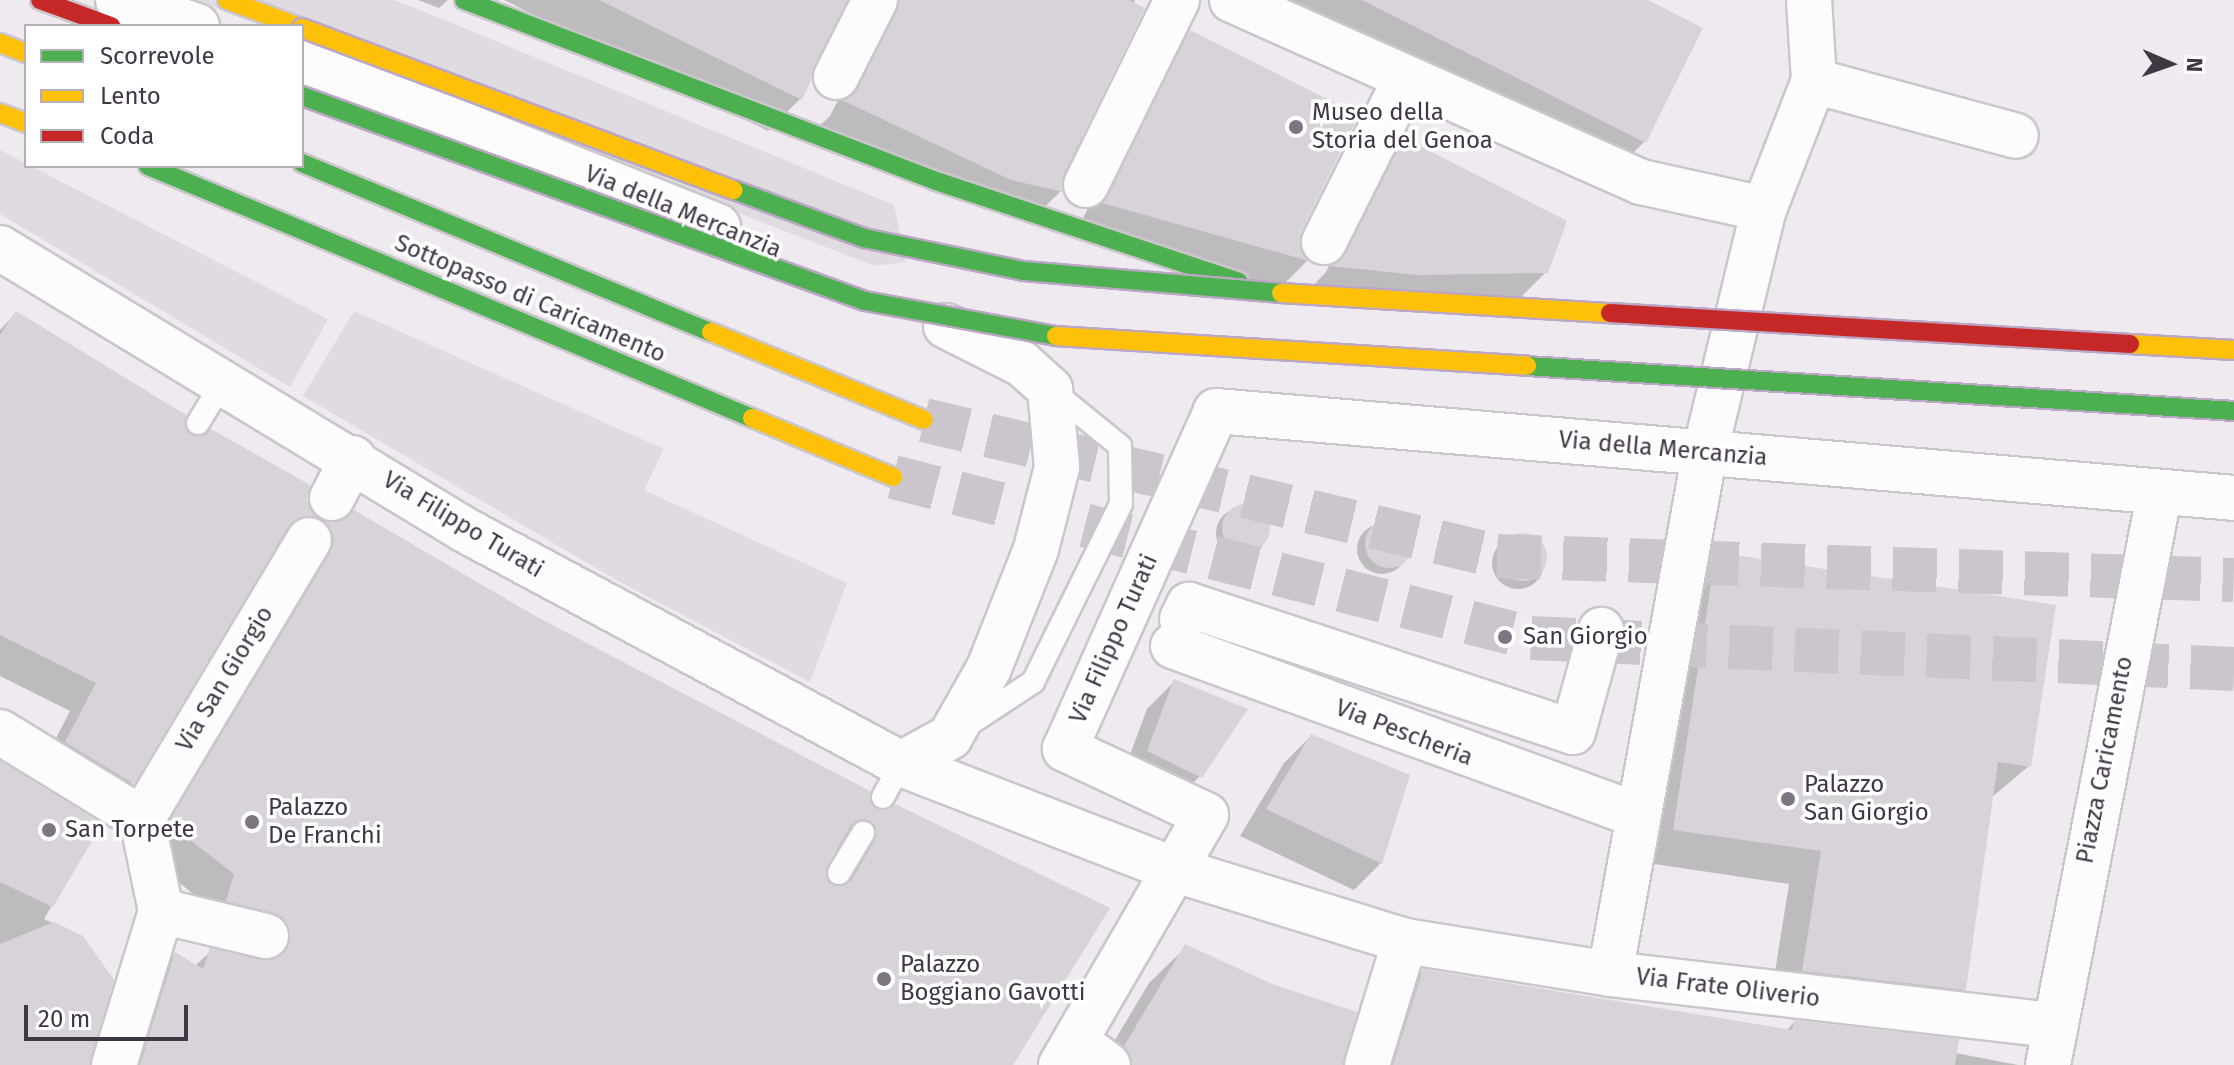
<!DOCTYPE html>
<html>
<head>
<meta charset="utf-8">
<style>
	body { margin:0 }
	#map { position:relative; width:2234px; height:1065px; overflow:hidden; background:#eeeaef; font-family:"Fira Sans",sans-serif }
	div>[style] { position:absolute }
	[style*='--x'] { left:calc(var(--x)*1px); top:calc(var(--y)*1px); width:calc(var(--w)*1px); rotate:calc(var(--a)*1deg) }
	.parking>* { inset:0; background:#dfdbe1 }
	.shadow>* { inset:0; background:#0003 }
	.round { border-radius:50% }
	.building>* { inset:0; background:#d7d3d9 }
	.secondary-tunnel>* { height:44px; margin-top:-22px; transform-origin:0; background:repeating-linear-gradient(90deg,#cbc6cd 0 44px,transparent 0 66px) }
	.roads { filter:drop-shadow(2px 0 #cac6cc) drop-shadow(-2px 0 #cac6cc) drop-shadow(0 2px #cac6cc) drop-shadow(0 -2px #cac6cc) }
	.lane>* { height:22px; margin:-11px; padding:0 11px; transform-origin:11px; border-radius:11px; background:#fcfcfd }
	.street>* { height:44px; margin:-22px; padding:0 22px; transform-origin:22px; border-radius:22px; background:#fcfcfd }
	.fast>* { height:18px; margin:-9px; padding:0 9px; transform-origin:9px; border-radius:9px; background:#4caf50 }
	.slow>* { height:18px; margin:-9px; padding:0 9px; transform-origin:9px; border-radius:9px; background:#ffc107 }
	.jam>* { height:18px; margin:-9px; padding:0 9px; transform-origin:9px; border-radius:9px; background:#c62828 }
	.bridges { filter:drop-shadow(2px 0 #bba7c5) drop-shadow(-2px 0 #bba7c5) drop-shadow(0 2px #bba7c5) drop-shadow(0 -2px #bba7c5) }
	.fast-bridge>* { height:18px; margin:-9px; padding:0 9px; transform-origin:9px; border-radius:9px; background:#4caf50 }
	.slow-bridge>* { height:18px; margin:-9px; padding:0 9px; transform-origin:9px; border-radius:9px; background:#ffc107 }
	.jam-bridge>* { height:18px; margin:-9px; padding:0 9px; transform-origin:9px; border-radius:9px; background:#c62828 }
	.dots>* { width:22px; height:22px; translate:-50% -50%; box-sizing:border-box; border:4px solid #fff; border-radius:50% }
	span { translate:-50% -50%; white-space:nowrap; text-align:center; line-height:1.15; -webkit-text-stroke:7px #fff; paint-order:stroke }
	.poi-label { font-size:24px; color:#403745 }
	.left { translate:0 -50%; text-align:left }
	.street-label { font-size:24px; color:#403745 }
	.legend { position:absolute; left:24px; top:24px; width:280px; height:144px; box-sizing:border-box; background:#fff; border:2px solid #b3afb5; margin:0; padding:10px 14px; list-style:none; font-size:24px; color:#403745 }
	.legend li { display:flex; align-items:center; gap:16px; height:40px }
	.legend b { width:40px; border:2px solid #b3afb5 }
	.north { position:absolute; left:2130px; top:24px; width:80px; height:80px; -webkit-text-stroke:6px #fff; paint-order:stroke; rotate:92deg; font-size:22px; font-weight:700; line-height:32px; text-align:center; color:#403745 }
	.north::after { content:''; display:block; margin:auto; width:28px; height:36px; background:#403745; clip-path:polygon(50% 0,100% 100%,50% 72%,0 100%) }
	.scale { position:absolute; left:24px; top:1005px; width:164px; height:36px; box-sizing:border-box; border:4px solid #403745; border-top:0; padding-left:10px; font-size:24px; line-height:28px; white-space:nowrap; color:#403745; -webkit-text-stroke:6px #fff; paint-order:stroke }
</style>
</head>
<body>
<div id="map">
	<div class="parking">
		<div style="clip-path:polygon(198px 0,394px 0,425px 12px,894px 205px,906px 262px,874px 266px)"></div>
		<div style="clip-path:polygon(0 150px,328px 319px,290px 387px,0 214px)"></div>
		<div style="clip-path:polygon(354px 311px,664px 449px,644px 490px,847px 583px,810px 682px,618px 581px,303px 396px)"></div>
	</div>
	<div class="shadow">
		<div style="clip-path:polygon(418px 0,448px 0,439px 8px)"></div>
		<div style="clip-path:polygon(504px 0,1135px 0,1061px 191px,1028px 223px,812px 133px,830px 116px,866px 45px,853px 9px,841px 10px,800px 99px,768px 131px)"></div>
		<div style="clip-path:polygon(1267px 0,1644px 0,1644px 142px,1612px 174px)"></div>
		<div style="clip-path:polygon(1190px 33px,1299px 231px,1307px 261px,1280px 288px,1077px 230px,1163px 60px)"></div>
		<div style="clip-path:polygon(1405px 140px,1546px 272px,1521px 297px,1309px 290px,1326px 272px,1380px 165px)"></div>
		<div style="clip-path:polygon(16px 313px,190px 438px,305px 500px,314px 517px,272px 549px,132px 783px,104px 811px,39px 771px,70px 711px,0 676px,0 330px)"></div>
		<div class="round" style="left:1216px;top:508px;width:50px;height:50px"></div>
		<div style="clip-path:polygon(evenodd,345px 521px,876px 812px,1012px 1065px,122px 1065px,148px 982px,175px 954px,195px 966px,211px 951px,260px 960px,255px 945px,142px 852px,298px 550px,325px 523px,345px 521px,835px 850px,848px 853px,848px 870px,830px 886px,825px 865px,835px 850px)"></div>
		<div class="round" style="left:1357px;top:524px;width:50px;height:50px"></div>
		<div class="round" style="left:1492px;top:537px;width:52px;height:52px"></div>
		<div style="clip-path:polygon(1717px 554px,2029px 766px,1991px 798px,1964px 989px,1931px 1022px,1770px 1003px,1789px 884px,1641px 862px,1684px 587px)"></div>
		<div style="clip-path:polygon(1174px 682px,1200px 776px,1173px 804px,1121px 779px,1147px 709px)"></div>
		<div style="clip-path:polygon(1311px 736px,1408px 776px,1381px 863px,1354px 890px,1240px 836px,1284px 763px)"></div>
		<div style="clip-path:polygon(0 764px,100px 825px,44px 919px,82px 937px,89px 1065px,0 1065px)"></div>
		<div style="clip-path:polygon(1186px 947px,1342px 1065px,1100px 1065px,1149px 983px)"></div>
		<div style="clip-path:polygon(1423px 971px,1786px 1031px,1794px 1022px,2018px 1065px,1369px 1065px,1386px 1008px)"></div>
	</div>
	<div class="building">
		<div style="clip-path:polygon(599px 0,847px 0,802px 100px)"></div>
		<div style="clip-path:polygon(900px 0,1129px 0,1145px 8px,1064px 174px,1063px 192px,1011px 180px,842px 100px,858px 88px)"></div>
		<div style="clip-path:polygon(1362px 0,1648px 0,1703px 28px,1646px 143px)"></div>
		<div style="clip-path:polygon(1190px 30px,1359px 115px,1301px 232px,1309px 261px,1102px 203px)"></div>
		<div style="clip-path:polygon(1404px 138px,1567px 221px,1548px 273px,1417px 275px,1330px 266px,1346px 253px)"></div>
		<div style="clip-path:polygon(16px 311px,186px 415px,191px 435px,211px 429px,310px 485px,307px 500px,317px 517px,288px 527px,134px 784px,65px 742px,96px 683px,0 635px,0 335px)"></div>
		<div class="round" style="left:1222px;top:504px;width:48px;height:48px"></div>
		<div style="clip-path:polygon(evenodd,354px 510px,537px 617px,870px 791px,877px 810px,895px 804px,1110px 908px,1013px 1065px,140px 1065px,175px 952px,203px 969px,210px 948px,272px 960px,290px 943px,283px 917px,226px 901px,234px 874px,168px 823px,330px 553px,334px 540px,325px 521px,345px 519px,354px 510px,864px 819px,876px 827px,875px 840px,851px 881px,833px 885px,827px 866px,851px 825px,864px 819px)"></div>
		<div class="round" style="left:1365px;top:520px;width:48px;height:48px"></div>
		<div class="round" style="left:1499px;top:533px;width:48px;height:48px"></div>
		<div style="clip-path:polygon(1716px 552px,2056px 605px,2031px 767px,1998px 762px,1966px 990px,1802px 971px,1821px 851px,1673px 830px)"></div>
		<div style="clip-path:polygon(1174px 679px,1248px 709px,1202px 778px,1147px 751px)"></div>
		<div style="clip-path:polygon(1311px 734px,1410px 775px,1382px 864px,1266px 809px)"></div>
		<div style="clip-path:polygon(0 761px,102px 824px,53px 907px,0 882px)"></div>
		<div style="clip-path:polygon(54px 922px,83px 936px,114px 980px,90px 1065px,0 1065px,0 944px)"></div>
		<div style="clip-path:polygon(1185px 944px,1272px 984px,1357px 1012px,1343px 1065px,1132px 1065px,1124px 1046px)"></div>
		<div style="clip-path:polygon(1423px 969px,1792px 1030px,1794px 1020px,1959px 1039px,1955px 1065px,1393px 1065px)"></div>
	</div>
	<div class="secondary-tunnel">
		<div style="--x:924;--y:420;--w:589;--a:13.35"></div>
		<div style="--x:1497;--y:556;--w:737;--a:1.87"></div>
		<div style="--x:893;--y:477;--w:658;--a:14.16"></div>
		<div style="--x:1531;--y:638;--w:704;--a:2.52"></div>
	</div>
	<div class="roads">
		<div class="lane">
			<div style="--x:198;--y:423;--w:48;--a:-58.6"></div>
			<div style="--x:966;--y:726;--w:80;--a:-33.3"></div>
			<div style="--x:1033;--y:682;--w:199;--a:-63.7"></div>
			<div style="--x:1121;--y:504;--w:58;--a:-91"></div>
			<div style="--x:1120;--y:446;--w:89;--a:-140.9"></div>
			<div style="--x:883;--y:797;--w:38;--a:-61"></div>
			<div style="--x:839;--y:873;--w:47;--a:-59"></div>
		</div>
		<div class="street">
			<div style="--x:118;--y:0;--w:83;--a:18.2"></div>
			<div style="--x:1232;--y:0;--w:448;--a:24"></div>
			<div style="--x:1641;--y:182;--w:126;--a:12.4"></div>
			<div style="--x:302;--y:60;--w:448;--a:21.8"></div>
			<div style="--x:836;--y:77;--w:86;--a:-63.1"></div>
			<div style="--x:1814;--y:81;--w:209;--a:15.2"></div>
			<div style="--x:1086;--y:185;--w:206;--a:-63.8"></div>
			<div style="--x:1324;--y:242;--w:183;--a:-63.4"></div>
			<div style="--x:0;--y:248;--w:544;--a:31.23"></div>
			<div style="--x:465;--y:530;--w:495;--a:28.2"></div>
			<div style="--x:901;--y:764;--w:295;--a:21.1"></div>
			<div style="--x:1176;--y:870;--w:240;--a:17.2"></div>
			<div style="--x:1405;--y:941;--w:208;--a:9.1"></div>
			<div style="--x:1610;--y:974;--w:445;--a:6.6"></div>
			<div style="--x:332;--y:498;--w:45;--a:-62.3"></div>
			<div style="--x:1182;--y:619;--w:16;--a:-63"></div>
			<div style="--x:1189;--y:605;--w:404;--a:18.3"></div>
			<div style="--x:1573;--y:732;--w:106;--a:-74.6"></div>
			<div style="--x:1173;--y:646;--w:494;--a:20"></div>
			<div style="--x:0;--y:732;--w:167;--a:31.5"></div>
			<div style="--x:901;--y:764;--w:56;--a:-28.9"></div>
			<div style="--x:950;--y:737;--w:79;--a:-60.5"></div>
			<div style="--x:989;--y:668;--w:128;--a:-68.4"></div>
			<div style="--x:1036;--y:549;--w:85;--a:-75.6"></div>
			<div style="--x:1057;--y:467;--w:78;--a:-95.1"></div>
			<div style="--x:1050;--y:389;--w:38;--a:-138"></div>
			<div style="--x:1022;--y:364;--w:85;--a:-153.4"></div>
			<div style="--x:142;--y:819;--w:325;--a:-59.1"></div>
			<div style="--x:161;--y:911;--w:108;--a:13.4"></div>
			<div style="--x:1610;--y:974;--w:531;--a:-79.69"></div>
			<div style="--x:1705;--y:452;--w:250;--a:-76.4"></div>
			<div style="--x:1764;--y:209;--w:137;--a:-68.7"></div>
			<div style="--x:1814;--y:81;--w:81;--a:-93.5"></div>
			<div style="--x:1076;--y:1041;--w:40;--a:37"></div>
			<div style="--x:114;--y:1065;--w:161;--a:-73"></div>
			<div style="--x:161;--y:911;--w:94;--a:-101.7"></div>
			<div style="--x:1061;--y:1065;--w:289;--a:-59.9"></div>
			<div style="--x:1206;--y:815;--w:156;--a:-154.9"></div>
			<div style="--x:1065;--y:749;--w:370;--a:-65.9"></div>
			<div style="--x:1216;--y:411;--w:1022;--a:4.88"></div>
			<div style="--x:1367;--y:1065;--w:130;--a:-73"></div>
			<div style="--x:2048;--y:1065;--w:580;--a:-78.96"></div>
		</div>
		<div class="fast">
			<div style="--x:464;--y:0;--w:506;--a:20.98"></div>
			<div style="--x:936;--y:181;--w:319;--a:18.4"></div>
			<div style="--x:302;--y:163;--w:443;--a:22.5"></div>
			<div style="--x:148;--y:166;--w:654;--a:22.65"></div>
		</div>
		<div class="slow">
			<div style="--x:227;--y:0;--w:75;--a:20.4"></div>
			<div style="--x:0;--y:43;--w:28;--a:21"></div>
			<div style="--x:0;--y:113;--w:28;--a:21"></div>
			<div style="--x:711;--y:332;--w:230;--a:22.4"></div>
			<div style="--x:752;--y:418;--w:153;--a:22.7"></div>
		</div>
		<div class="jam">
			<div style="--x:40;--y:0;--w:76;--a:20.1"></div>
		</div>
	</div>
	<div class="bridges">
		<div class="fast-bridge">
			<div style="--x:302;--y:96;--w:599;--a:20.01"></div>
			<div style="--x:865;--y:301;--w:194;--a:10.4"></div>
			<div style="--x:734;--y:190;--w:139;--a:20.3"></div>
			<div style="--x:864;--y:238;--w:163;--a:11.7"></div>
			<div style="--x:1024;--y:271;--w:258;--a:4.9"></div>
			<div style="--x:1527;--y:366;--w:708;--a:3.64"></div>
		</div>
		<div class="slow-bridge">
			<div style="--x:302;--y:28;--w:461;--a:20.6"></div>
			<div style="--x:1281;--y:293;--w:330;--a:3.5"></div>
			<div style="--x:1056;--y:336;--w:472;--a:3.6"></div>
			<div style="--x:2130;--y:344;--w:104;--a:3.3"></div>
		</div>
		<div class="jam-bridge">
			<div style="--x:1610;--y:313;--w:521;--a:3.41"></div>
		</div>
	</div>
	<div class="dots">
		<div style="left:1296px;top:127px;background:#7d7680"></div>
		<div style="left:1505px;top:637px;background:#7d7680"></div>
		<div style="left:1788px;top:799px;background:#7d7680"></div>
		<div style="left:252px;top:822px;background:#7d7680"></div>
		<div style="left:49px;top:830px;background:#7d7680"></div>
		<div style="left:884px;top:979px;background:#7d7680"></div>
	</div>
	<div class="poi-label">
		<span class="left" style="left:1312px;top:127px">Museo della<br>Storia del Genoa</span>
		<span class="left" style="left:1523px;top:637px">San Giorgio</span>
		<span class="left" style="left:1804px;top:799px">Palazzo<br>San Giorgio</span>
		<span class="left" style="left:268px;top:822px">Palazzo<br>De Franchi</span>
		<span class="left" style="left:65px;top:830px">San Torpete</span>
		<span class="left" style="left:900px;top:979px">Palazzo<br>Boggiano Gavotti</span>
	</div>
	<div class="street-label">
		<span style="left:683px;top:212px;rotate:22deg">Via della Mercanzia</span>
		<span style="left:530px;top:299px;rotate:23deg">Sottopasso di Caricamento</span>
		<span style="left:1663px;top:449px;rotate:5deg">Via della Mercanzia</span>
		<span style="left:463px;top:525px;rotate:31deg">Via Filippo Turati</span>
		<span style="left:1114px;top:639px;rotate:-66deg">Via Filippo Turati</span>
		<span style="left:225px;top:679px;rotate:-59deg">Via San Giorgio</span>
		<span style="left:1404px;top:733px;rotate:21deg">Via Pescheria</span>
		<span style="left:2105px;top:760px;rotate:-79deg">Piazza Caricamento</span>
		<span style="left:1728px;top:988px;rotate:7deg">Via Frate Oliverio</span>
	</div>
	<ul class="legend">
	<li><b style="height:10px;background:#4caf50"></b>Scorrevole</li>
	<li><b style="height:10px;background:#ffc107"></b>Lento</li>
	<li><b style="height:10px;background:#c62828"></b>Coda</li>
	</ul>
	<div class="north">N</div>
	<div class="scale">20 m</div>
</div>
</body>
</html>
